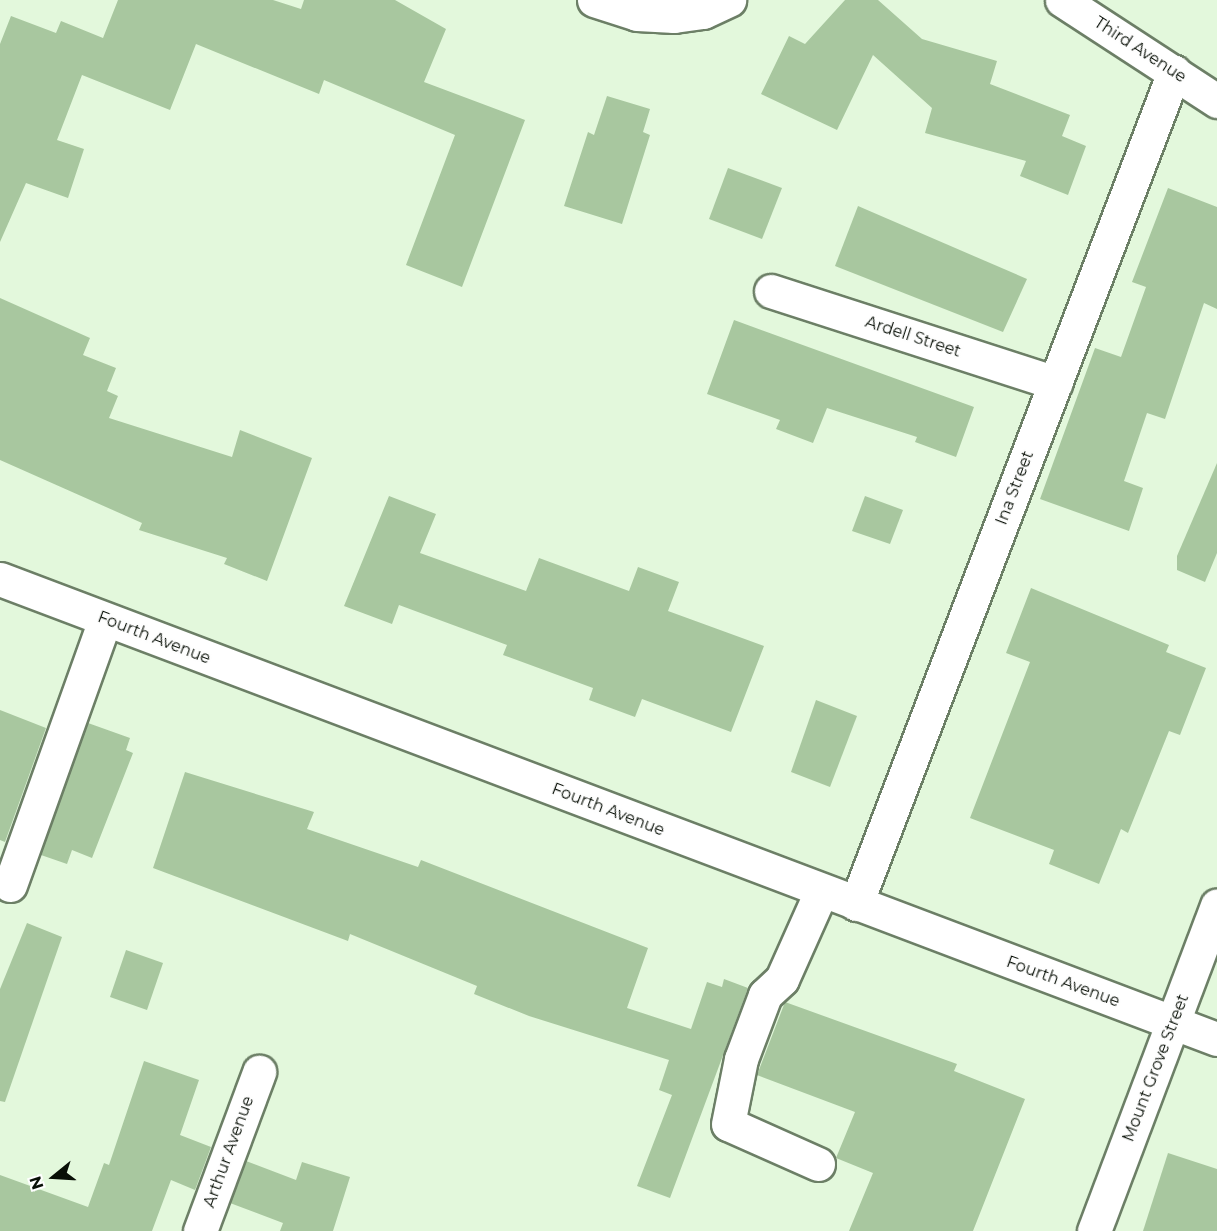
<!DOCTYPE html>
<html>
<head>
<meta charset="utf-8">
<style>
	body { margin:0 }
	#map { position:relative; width:1217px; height:1231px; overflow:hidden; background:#e3f8dc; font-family:Montserrat,sans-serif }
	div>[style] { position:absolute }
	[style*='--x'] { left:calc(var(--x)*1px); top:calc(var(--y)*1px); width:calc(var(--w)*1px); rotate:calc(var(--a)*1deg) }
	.building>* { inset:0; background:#a8c79f }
	.roads { filter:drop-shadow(2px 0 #6c7f66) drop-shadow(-2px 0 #6c7f66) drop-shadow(0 2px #6c7f66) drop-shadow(0 -2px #6c7f66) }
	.minor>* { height:33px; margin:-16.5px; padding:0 16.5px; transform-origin:16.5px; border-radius:16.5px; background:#fff }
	span { translate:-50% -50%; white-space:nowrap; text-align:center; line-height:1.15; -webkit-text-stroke:4.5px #fefefe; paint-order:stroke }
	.street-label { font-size:16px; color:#080f06 }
	.north { position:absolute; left:24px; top:1147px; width:60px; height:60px; -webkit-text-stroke:4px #fefefe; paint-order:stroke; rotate:252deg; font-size:16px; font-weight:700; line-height:24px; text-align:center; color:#080f06 }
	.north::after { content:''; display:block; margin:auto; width:21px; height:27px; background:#080f06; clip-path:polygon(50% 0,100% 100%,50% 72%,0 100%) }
</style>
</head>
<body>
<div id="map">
	<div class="building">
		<div style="clip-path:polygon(118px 0,273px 0,301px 9px,304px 0,395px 0,446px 29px,424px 82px,525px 120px,462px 287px,406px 265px,455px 135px,324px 80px,319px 94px,196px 44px,170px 110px,82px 75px,57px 140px,84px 149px,68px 198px,26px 183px,0 242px,0 44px,11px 16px,56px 33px,61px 21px,103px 38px)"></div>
		<div style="clip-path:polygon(845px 0,878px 0,922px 39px,997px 61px,990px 84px,1070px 115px,1062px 136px,1086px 146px,1068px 195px,1020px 176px,1026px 161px,925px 133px,932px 108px,873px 55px,837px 130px,761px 94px,789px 36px,805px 44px)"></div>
		<div style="clip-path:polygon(607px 96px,650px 109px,643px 132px,650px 135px,622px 224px,564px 206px,588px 132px,594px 135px)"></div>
		<div style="clip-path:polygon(728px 168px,782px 188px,762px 239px,709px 219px)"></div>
		<div style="clip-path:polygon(1168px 188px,1217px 207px,1217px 309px,1204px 303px,1165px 419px,1147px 413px,1124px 481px,1143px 488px,1129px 531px,1040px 499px,1095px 348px,1121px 357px,1146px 287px,1132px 282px)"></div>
		<div style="clip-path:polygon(858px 206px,1027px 279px,1003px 332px,835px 266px)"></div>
		<div style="clip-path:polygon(0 298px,90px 338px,83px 355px,116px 368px,107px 391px,118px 396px,109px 418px,232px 457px,240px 430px,312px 458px,267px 581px,224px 564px,227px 558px,139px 530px,142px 523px,0 460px)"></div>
		<div style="clip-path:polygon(734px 320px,974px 407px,956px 457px,915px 442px,917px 437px,827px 408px,813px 443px,776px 429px,780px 420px,707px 394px)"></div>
		<div style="clip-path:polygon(1217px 463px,1217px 553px,1205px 582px,1177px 570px,1177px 556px)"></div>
		<div style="clip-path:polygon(389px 496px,436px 514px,420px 553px,526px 591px,539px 558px,629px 591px,638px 567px,679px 582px,668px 611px,764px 646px,731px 732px,642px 699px,635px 717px,589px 700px,593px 688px,503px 655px,507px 645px,399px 605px,392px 624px,344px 606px)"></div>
		<div style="clip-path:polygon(865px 496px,903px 510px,890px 544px,852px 531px)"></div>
		<div style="clip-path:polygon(1031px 588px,1169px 645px,1166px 652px,1206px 668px,1180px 735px,1169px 731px,1128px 833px,1121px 829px,1099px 884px,1049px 864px,1054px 850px,970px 818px,1030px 662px,1006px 653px)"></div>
		<div style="clip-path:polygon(816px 700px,857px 716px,830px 787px,791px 772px)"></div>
		<div style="clip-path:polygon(0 710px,46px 728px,5px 842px,0 840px)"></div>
		<div style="clip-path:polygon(88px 723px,130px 738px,126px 750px,133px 753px,92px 858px,72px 850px,67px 864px,41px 855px)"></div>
		<div style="clip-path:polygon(185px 772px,314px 812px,307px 829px,418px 867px,421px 860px,648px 948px,627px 1008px,691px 1029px,707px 982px,722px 987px,724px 979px,748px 988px,670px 1198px,637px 1186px,672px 1095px,659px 1090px,669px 1060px,529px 1016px,474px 994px,477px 986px,350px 934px,348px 941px,153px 868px)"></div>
		<div style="clip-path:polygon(27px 923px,62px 937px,5px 1102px,0 1101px,0 989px)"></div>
		<div style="clip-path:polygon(126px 950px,163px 963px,147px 1010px,110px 997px)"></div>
		<div style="clip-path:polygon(785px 1002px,957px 1064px,954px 1071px,1025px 1099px,973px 1231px,849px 1231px,873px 1173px,836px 1158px,855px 1112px,757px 1075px)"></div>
		<div style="clip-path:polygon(144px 1061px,199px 1080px,180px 1135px,211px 1147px,195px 1190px,171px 1180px,152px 1231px,0 1231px,0 1175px,88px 1207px,104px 1163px,109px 1165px)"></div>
		<div style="clip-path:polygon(1168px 1153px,1217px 1169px,1217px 1231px,1143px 1231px)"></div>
		<div style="clip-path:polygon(246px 1161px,296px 1180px,302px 1162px,350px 1177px,333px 1231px,280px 1231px,283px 1223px,230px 1203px)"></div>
	</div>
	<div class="roads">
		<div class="minor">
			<div style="--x:594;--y:0;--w:45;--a:18"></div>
			<div style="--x:637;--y:14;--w:37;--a:3"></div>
			<div style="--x:674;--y:16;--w:29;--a:-8"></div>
			<div style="--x:703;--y:12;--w:29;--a:-25"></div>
			<div style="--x:1062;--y:0;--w:185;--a:33.1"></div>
			<div style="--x:771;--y:291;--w:299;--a:17.9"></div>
			<div style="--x:0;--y:579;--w:1301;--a:20.71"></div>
			<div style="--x:10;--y:885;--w:282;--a:-70.3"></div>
			<div style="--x:856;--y:904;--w:891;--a:-69.08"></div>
			<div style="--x:818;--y:1164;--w:98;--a:-156"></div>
			<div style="--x:728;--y:1124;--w:66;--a:-78.7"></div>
			<div style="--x:741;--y:1059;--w:68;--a:-69.4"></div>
			<div style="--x:765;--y:995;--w:23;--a:-43"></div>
			<div style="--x:782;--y:979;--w:95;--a:-65.9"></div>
			<div style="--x:200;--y:1231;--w:170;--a:-69.6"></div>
			<div style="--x:1094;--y:1231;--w:348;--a:-69.3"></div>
		</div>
	</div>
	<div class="street-label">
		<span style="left:1140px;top:50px;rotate:33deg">Third Avenue</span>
		<span style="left:913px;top:337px;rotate:18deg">Ardell Street</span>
		<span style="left:1015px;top:488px;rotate:-69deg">Ina Street</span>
		<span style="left:154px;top:638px;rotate:21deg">Fourth Avenue</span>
		<span style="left:608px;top:810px;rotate:21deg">Fourth Avenue</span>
		<span style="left:1063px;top:982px;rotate:20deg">Fourth Avenue</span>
		<span style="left:1156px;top:1068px;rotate:-69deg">Mount Grove Street</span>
		<span style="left:229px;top:1152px;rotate:-70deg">Arthur Avenue</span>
	</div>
	<div class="north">N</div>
</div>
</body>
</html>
